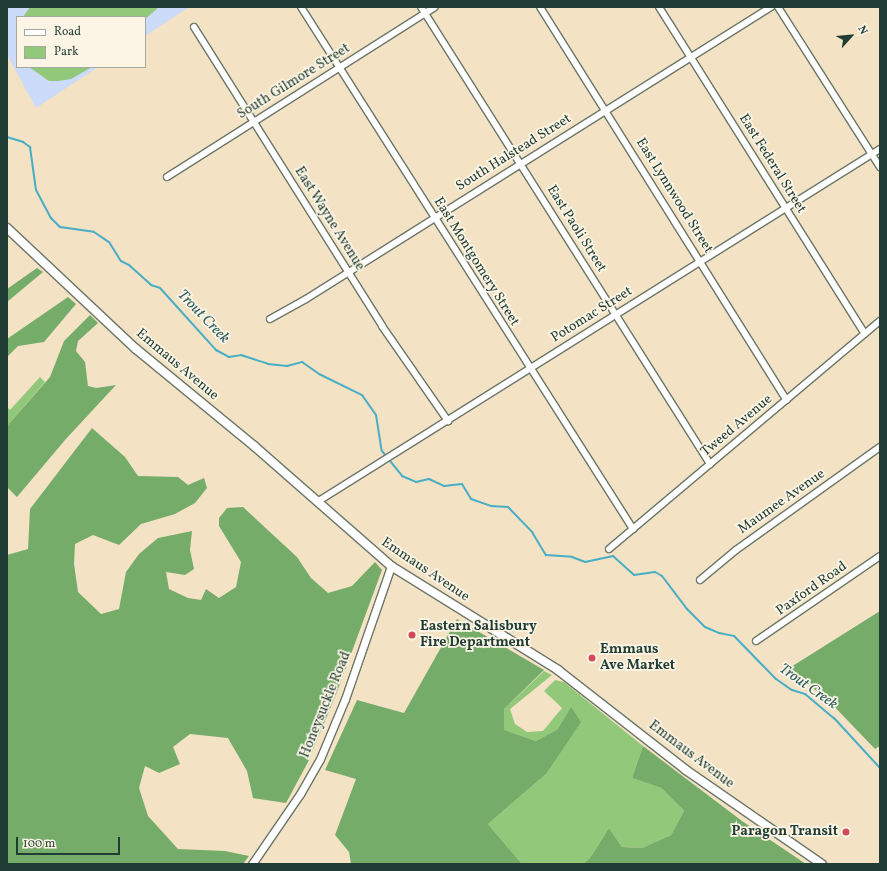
<!DOCTYPE html>
<html>
<head>
<meta charset="utf-8">
<style>
	body { margin:0 }
	#map { position:relative; width:887px; height:871px; overflow:hidden; background:#f4e2c5; font-family:Vollkorn,serif }
	div>[style] { position:absolute }
	[style*='--x'] { left:calc(var(--x)*1px); top:calc(var(--y)*1px); width:calc(var(--w)*1px); rotate:calc(var(--a)*1deg) }
	.built>* { inset:0; background:#ccdbf9 }
	.green>* { inset:0; background:#92c87a }
	.forest>* { inset:0; background:#75ac6a }
	.stream>* { height:2px; margin:-1px; padding:0 1px; transform-origin:1px; border-radius:1px; background:#47aec6 }
	.roads { filter:drop-shadow(1px 0 #6a7767) drop-shadow(-1px 0 #6a7767) drop-shadow(0 1px #6a7767) drop-shadow(0 -1px #6a7767) }
	.minor>* { height:6px; margin:-3px; padding:0 3px; transform-origin:3px; border-radius:3px; background:#fff }
	.tertiary>* { height:7px; margin:-3.5px; padding:0 3.5px; transform-origin:3.5px; border-radius:3.5px; background:#fff }
	.secondary>* { height:8px; margin:-4px; padding:0 4px; transform-origin:4px; border-radius:4px; background:#fff }
	.dots>* { width:11px; height:11px; translate:-50% -50%; box-sizing:border-box; border:2px solid #fcf5e5; border-radius:50% }
	span { translate:-50% -50%; white-space:nowrap; text-align:center; line-height:1.15; -webkit-text-stroke:3.5px #fcf5e5; paint-order:stroke }
	.street-label { font-size:14px; color:#1f3d34 }
	.poi-label { font-size:14px; color:#1f3d34; font-weight:700 }
	.left { translate:0 -50%; text-align:left }
	.right { translate:-100% -50%; text-align:right }
	.water-label { font-size:15px; color:#2b5f60; font-style:italic }
	.frame { position:absolute; inset:0; border:8px solid #1f3d34; pointer-events:none }
	.legend { position:absolute; left:16px; top:16px; width:130px; height:52px; box-sizing:border-box; background:#fcf5e5; border:1px solid #a4ab9e; margin:0; padding:5px 7px; list-style:none; font-size:12px; color:#1f3d34 }
	.legend li { display:flex; align-items:center; gap:8px; height:20px }
	.legend b { width:20px; border:1px solid #a4ab9e }
	.north { position:absolute; left:831px; top:16px; width:40px; height:40px; -webkit-text-stroke:3px #fcf5e5; paint-order:stroke; rotate:63deg; font-size:11px; font-weight:700; line-height:16px; text-align:center; color:#1f3d34 }
	.north::after { content:''; display:block; margin:auto; width:14px; height:18px; background:#1f3d34; clip-path:polygon(50% 0,100% 100%,50% 72%,0 100%) }
	.scale { position:absolute; left:16px; top:837px; width:104px; height:18px; box-sizing:border-box; border:2px solid #1f3d34; border-top:0; padding-left:5px; font-size:12px; line-height:14px; white-space:nowrap; color:#1f3d34; -webkit-text-stroke:3px #fcf5e5; paint-order:stroke }
</style>
</head>
<body>
<div id="map">
	<div class="built">
		<div style="clip-path:polygon(7px 7px,189px 7px,145px 36px,145px 17px,17px 17px,17px 67px,98px 67px,36px 108px,7px 55px)"></div>
	</div>
	<div class="green">
		<div style="clip-path:polygon(30px 7px,159px 7px,145px 19px,145px 17px,23px 17px)"></div>
		<div style="clip-path:polygon(29px 67px,92px 67px,71px 79px,58px 81px,49px 81px)"></div>
		<div style="clip-path:polygon(40px 377px,45px 382px,7px 426px,7px 407px,10px 410px)"></div>
		<div style="clip-path:polygon(544px 671px,552px 675px,510px 709px,515px 724px,527px 732px,543px 731px,562px 708px,544px 691px,555px 680px,564px 682px,643px 746px,632px 778px,661px 788px,684px 811px,671px 835px,642px 848px,622px 847px,609px 828px,590px 858px,583px 864px,522px 864px,488px 824px,546px 774px,558px 729px,536px 741px,503px 730px,504px 709px)"></div>
	</div>
	<div class="forest">
		<div style="clip-path:polygon(37px 268px,43px 272px,7px 302px,7px 289px)"></div>
		<div style="clip-path:polygon(68px 297px,76px 304px,44px 342px,18px 346px,7px 357px,7px 339px)"></div>
		<div style="clip-path:polygon(90px 315px,98px 323px,78px 341px,76px 351px,85px 362px,88px 386px,96px 388px,116px 385px,65px 440px,17px 497px,7px 487px,7px 426px,50px 377px,64px 341px)"></div>
		<div style="clip-path:polygon(92px 428px,125px 457px,138px 476px,178px 477px,188px 485px,204px 478px,207px 488px,195px 503px,175px 514px,141px 524px,119px 545px,93px 535px,75px 544px,74px 564px,78px 592px,101px 614px,119px 609px,126px 572px,139px 554px,158px 538px,192px 531px,190px 550px,194px 569px,185px 575px,166px 572px,169px 589px,188px 598px,201px 600px,206px 589px,219px 598px,236px 587px,241px 562px,219px 526px,219px 518px,227px 508px,243px 507px,297px 557px,311px 578px,328px 593px,352px 586px,375px 562px,382px 570px,337px 692px,308px 762px,286px 803px,253px 798px,247px 771px,228px 738px,190px 734px,173px 747px,180px 764px,159px 773px,145px 766px,139px 788px,148px 816px,178px 849px,225px 851px,249px 856px,243px 864px,7px 864px,7px 555px,28px 549px,30px 509px)"></div>
		<div style="clip-path:polygon(880px 611px,880px 746px,875px 749px,828px 700px,796px 675px,783px 672px)"></div>
		<div style="clip-path:polygon(457px 619px,544px 670px,504px 709px,504px 730px,536px 741px,558px 729px,571px 707px,581px 722px,546px 774px,488px 824px,522px 864px,351px 864px,349px 852px,335px 835px,356px 779px,325px 770px,357px 700px,404px 713px)"></div>
		<div style="clip-path:polygon(643px 746px,742px 821px,806px 864px,583px 864px,590px 858px,609px 828px,622px 847px,642px 848px,671px 835px,684px 811px,661px 788px,632px 778px)"></div>
	</div>
	<div class="stream">
		<div style="--x:7;--y:137;--w:17;--a:17"></div>
		<div style="--x:23;--y:142;--w:9;--a:36"></div>
		<div style="--x:30;--y:147;--w:43;--a:82.1"></div>
		<div style="--x:36;--y:190;--w:32;--a:62"></div>
		<div style="--x:51;--y:218;--w:13;--a:45"></div>
		<div style="--x:60;--y:227;--w:34;--a:8"></div>
		<div style="--x:94;--y:232;--w:18;--a:34"></div>
		<div style="--x:109;--y:242;--w:22;--a:58"></div>
		<div style="--x:121;--y:261;--w:9;--a:27"></div>
		<div style="--x:129;--y:265;--w:30;--a:42"></div>
		<div style="--x:151;--y:285;--w:9;--a:18"></div>
		<div style="--x:160;--y:288;--w:84;--a:47.9"></div>
		<div style="--x:216;--y:350;--w:15;--a:28"></div>
		<div style="--x:229;--y:357;--w:12;--a:-9"></div>
		<div style="--x:241;--y:355;--w:28;--a:18"></div>
		<div style="--x:268;--y:364;--w:19;--a:6"></div>
		<div style="--x:287;--y:366;--w:16;--a:-15"></div>
		<div style="--x:302;--y:362;--w:21;--a:35"></div>
		<div style="--x:319;--y:374;--w:48;--a:26"></div>
		<div style="--x:362;--y:395;--w:24;--a:55"></div>
		<div style="--x:376;--y:415;--w:36;--a:81"></div>
		<div style="--x:382;--y:451;--w:32;--a:51"></div>
		<div style="--x:402;--y:476;--w:15;--a:23"></div>
		<div style="--x:416;--y:482;--w:13;--a:-13"></div>
		<div style="--x:429;--y:479;--w:17;--a:25"></div>
		<div style="--x:444;--y:486;--w:18;--a:-6"></div>
		<div style="--x:462;--y:484;--w:17;--a:59"></div>
		<div style="--x:471;--y:499;--w:21;--a:19"></div>
		<div style="--x:491;--y:506;--w:17;--a:3"></div>
		<div style="--x:508;--y:507;--w:35;--a:46"></div>
		<div style="--x:532;--y:532;--w:27;--a:59"></div>
		<div style="--x:546;--y:555;--w:26;--a:4"></div>
		<div style="--x:572;--y:557;--w:14;--a:21"></div>
		<div style="--x:585;--y:562;--w:29;--a:-12"></div>
		<div style="--x:613;--y:556;--w:28;--a:42"></div>
		<div style="--x:634;--y:575;--w:21;--a:-8"></div>
		<div style="--x:655;--y:572;--w:8;--a:30"></div>
		<div style="--x:662;--y:576;--w:41;--a:52.9"></div>
		<div style="--x:687;--y:609;--w:25;--a:45"></div>
		<div style="--x:705;--y:627;--w:15;--a:23"></div>
		<div style="--x:719;--y:633;--w:15;--a:11"></div>
		<div style="--x:734;--y:636;--w:60;--a:45.7"></div>
		<div style="--x:776;--y:679;--w:19;--a:35"></div>
		<div style="--x:792;--y:690;--w:14;--a:17"></div>
		<div style="--x:805;--y:694;--w:38;--a:40"></div>
		<div style="--x:834;--y:718;--w:68;--a:47.4"></div>
	</div>
	<div class="roads">
		<div class="minor">
			<div style="--x:301;--y:7;--w:619;--a:57.54"></div>
			<div style="--x:421;--y:7;--w:541;--a:57.69"></div>
			<div style="--x:540;--y:7;--w:464;--a:57.9"></div>
			<div style="--x:659;--y:7;--w:386;--a:57.8"></div>
			<div style="--x:778;--y:7;--w:190;--a:57.5"></div>
			<div style="--x:194;--y:27;--w:353;--a:57.8"></div>
			<div style="--x:382;--y:326;--w:116;--a:55.2"></div>
			<div style="--x:167;--y:177;--w:317;--a:-32.4"></div>
			<div style="--x:270;--y:319;--w:41;--a:-29.1"></div>
			<div style="--x:306;--y:299;--w:549;--a:-32.13"></div>
			<div style="--x:317;--y:502;--w:665;--a:-32.09"></div>
			<div style="--x:609;--y:549;--w:354;--a:-40.1"></div>
			<div style="--x:700;--y:580;--w:47;--a:-39.8"></div>
			<div style="--x:736;--y:550;--w:177;--a:-35.6"></div>
			<div style="--x:756;--y:641;--w:150;--a:-34.4"></div>
		</div>
		<div class="tertiary">
			<div style="--x:252;--y:864;--w:85;--a:-55.6"></div>
			<div style="--x:300;--y:794;--w:40;--a:-60.3"></div>
			<div style="--x:320;--y:759;--w:65;--a:-67.4"></div>
			<div style="--x:345;--y:699;--w:141;--a:-70.9"></div>
		</div>
		<div class="secondary">
			<div style="--x:7;--y:228;--w:177;--a:43.2"></div>
			<div style="--x:136;--y:349;--w:153;--a:39.4"></div>
			<div style="--x:254;--y:446;--w:182;--a:41.2"></div>
			<div style="--x:391;--y:566;--w:197;--a:31.9"></div>
			<div style="--x:558;--y:670;--w:162;--a:38"></div>
			<div style="--x:686;--y:770;--w:165;--a:34.7"></div>
		</div>
	</div>
	<div class="dots">
		<div style="left:412px;top:635px;background:#d1495b"></div>
		<div style="left:592px;top:658px;background:#d1495b"></div>
		<div style="left:846px;top:832px;background:#d1495b"></div>
	</div>
	<div class="street-label">
		<span style="left:294px;top:82px;rotate:-32deg">South Gilmore Street</span>
		<span style="left:514px;top:153px;rotate:-32deg">South Halstead Street</span>
		<span style="left:772px;top:164px;rotate:58deg">East Federal Street</span>
		<span style="left:674px;top:196px;rotate:58deg">East Lynnwood Street</span>
		<span style="left:329px;top:219px;rotate:58deg">East Wayne Avenue</span>
		<span style="left:576px;top:229px;rotate:58deg">East Paoli Street</span>
		<span style="left:476px;top:262px;rotate:58deg">East Montgomery Street</span>
		<span style="left:592px;top:315px;rotate:-32deg">Potomac Street</span>
		<span style="left:177px;top:365px;rotate:40deg">Emmaus Avenue</span>
		<span style="left:737px;top:426px;rotate:-40deg">Tweed Avenue</span>
		<span style="left:782px;top:502px;rotate:-35deg">Maumee Avenue</span>
		<span style="left:425px;top:570px;rotate:34deg">Emmaus Avenue</span>
		<span style="left:812px;top:589px;rotate:-35deg">Paxford Road</span>
		<span style="left:326px;top:705px;rotate:-68deg">Honeysuckle Road</span>
		<span style="left:691px;top:755px;rotate:37deg">Emmaus Avenue</span>
	</div>
	<div class="poi-label">
		<span class="left" style="left:420px;top:635px">Eastern Salisbury<br>Fire Department</span>
		<span class="left" style="left:600px;top:658px">Emmaus<br>Ave Market</span>
		<span class="right" style="left:838px;top:832px">Paragon Transit</span>
	</div>
	<div class="water-label">
		<span style="left:203px;top:317px;rotate:46deg">Trout Creek</span>
		<span style="left:808px;top:687px;rotate:35deg">Trout Creek</span>
	</div>
	<div class="frame"></div>
	<ul class="legend">
	<li><b style="height:5px;background:#fff"></b>Road</li>
	<li><b style="height:11px;background:#92c87a"></b>Park</li>
	</ul>
	<div class="north">N</div>
	<div class="scale">100 m</div>
</div>
</body>
</html>
